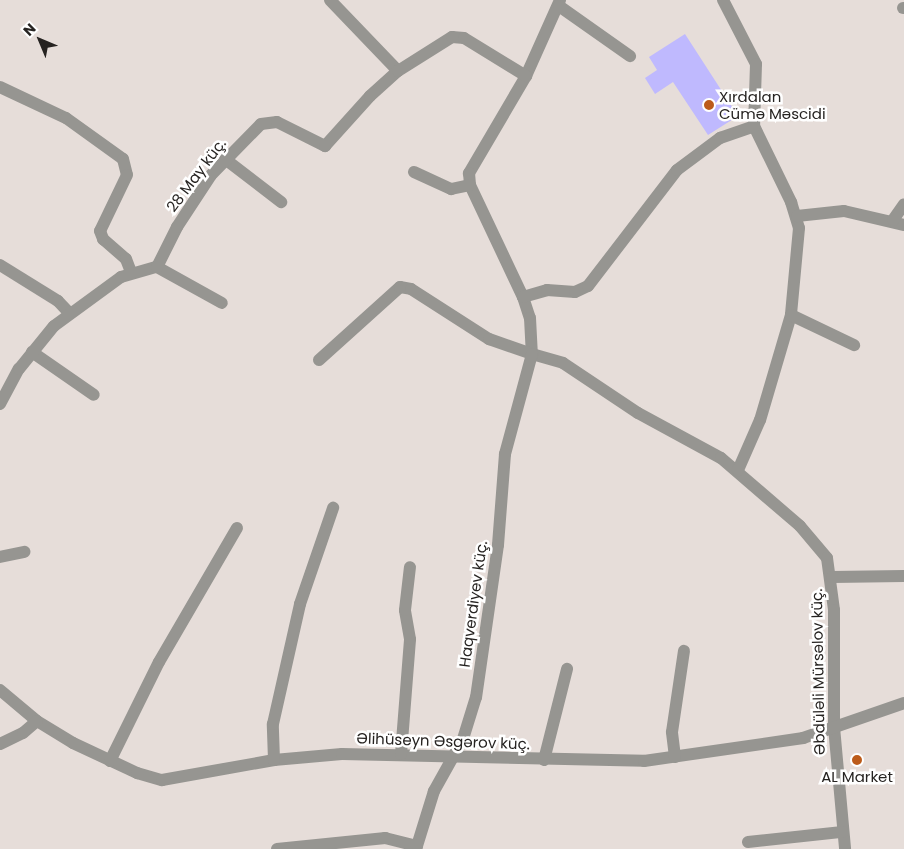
<!DOCTYPE html>
<html>
<head>
<meta charset="utf-8">
<style>
	body { margin:0 }
	#map { position:relative; width:904px; height:849px; overflow:hidden; background:#e6ddd9; font-family:Poppins,sans-serif }
	div>[style] { position:absolute }
	[style*='--x'] { left:calc(var(--x)*1px); top:calc(var(--y)*1px); width:calc(var(--w)*1px); rotate:calc(var(--a)*1deg) }
	.building>* { inset:0; background:#bfb9fe }
	.minor>* { height:12px; margin:-6px; padding:0 6px; transform-origin:6px; border-radius:6px; background:#969591 }
	.dots>* { width:14px; height:14px; translate:-50% -50%; box-sizing:border-box; border:2px solid #fff; border-radius:50% }
	span { translate:-50% -50%; white-space:nowrap; text-align:center; line-height:1.15; -webkit-text-stroke:5px #fff; paint-order:stroke }
	.poi-label { font-size:15px; color:#262321 }
	.left { translate:0 -50%; text-align:left }
	.street-label { font-size:15px; color:#262321 }
	.north { position:absolute; left:15px; top:15px; width:50px; height:50px; -webkit-text-stroke:4px #fff; paint-order:stroke; rotate:315deg; font-size:14px; font-weight:700; line-height:20px; text-align:center; color:#262321 }
	.north::after { content:''; display:block; margin:auto; width:18px; height:22px; background:#262321; clip-path:polygon(50% 0,100% 100%,50% 72%,0 100%) }
</style>
</head>
<body>
<div id="map">
	<div class="building">
		<div style="clip-path:polygon(685px 34px,738px 116px,708px 135px,673px 82px,655px 94px,645px 78px,657px 70px,649px 57px)"></div>
	</div>
	<div class="minor">
		<div style="--x:330;--y:0;--w:98;--a:46.2"></div>
		<div style="--x:560;--y:0;--w:83;--a:114.1"></div>
		<div style="--x:526;--y:76;--w:113;--a:120.4"></div>
		<div style="--x:469;--y:173;--w:12;--a:85"></div>
		<div style="--x:470;--y:185;--w:124;--a:64.7"></div>
		<div style="--x:523;--y:297;--w:22;--a:72"></div>
		<div style="--x:530;--y:318;--w:36;--a:87"></div>
		<div style="--x:532;--y:354;--w:32;--a:16"></div>
		<div style="--x:563;--y:363;--w:90;--a:33.7"></div>
		<div style="--x:638;--y:413;--w:94;--a:28.5"></div>
		<div style="--x:721;--y:458;--w:104;--a:40.7"></div>
		<div style="--x:800;--y:526;--w:42;--a:49.8"></div>
		<div style="--x:827;--y:558;--w:52;--a:82.3"></div>
		<div style="--x:834;--y:610;--w:117;--a:90"></div>
		<div style="--x:834;--y:727;--w:122;--a:84.8"></div>
		<div style="--x:723;--y:0;--w:72;--a:62.7"></div>
		<div style="--x:756;--y:64;--w:62;--a:91.8"></div>
		<div style="--x:754;--y:126;--w:85;--a:64"></div>
		<div style="--x:791;--y:202;--w:27;--a:73"></div>
		<div style="--x:799;--y:228;--w:87;--a:95.3"></div>
		<div style="--x:791;--y:315;--w:109;--a:106.4"></div>
		<div style="--x:760;--y:420;--w:55;--a:113.7"></div>
		<div style="--x:559;--y:6;--w:87;--a:35.2"></div>
		<div style="--x:903;--y:8;--w:1;--a:0"></div>
		<div style="--x:0;--y:87;--w:73;--a:25.2"></div>
		<div style="--x:66;--y:118;--w:70;--a:35.7"></div>
		<div style="--x:123;--y:159;--w:16;--a:76"></div>
		<div style="--x:127;--y:175;--w:62;--a:115.7"></div>
		<div style="--x:100;--y:231;--w:9;--a:69"></div>
		<div style="--x:103;--y:239;--w:30;--a:41"></div>
		<div style="--x:126;--y:259;--w:14;--a:69"></div>
		<div style="--x:225;--y:159;--w:71;--a:37.5"></div>
		<div style="--x:414;--y:172;--w:41;--a:24.7"></div>
		<div style="--x:451;--y:189;--w:19;--a:-12"></div>
		<div style="--x:797;--y:216;--w:47;--a:-6.1"></div>
		<div style="--x:844;--y:211;--w:62;--a:13.1"></div>
		<div style="--x:893;--y:220;--w:19;--a:-55"></div>
		<div style="--x:0;--y:265;--w:68;--a:31.8"></div>
		<div style="--x:58;--y:301;--w:16;--a:47"></div>
		<div style="--x:157;--y:267;--w:74;--a:29"></div>
		<div style="--x:523;--y:297;--w:25;--a:-16"></div>
		<div style="--x:547;--y:290;--w:28;--a:4"></div>
		<div style="--x:575;--y:292;--w:14;--a:-25"></div>
		<div style="--x:588;--y:286;--w:146;--a:-52.5"></div>
		<div style="--x:677;--y:170;--w:54;--a:-36.7"></div>
		<div style="--x:720;--y:138;--w:36;--a:-19"></div>
		<div style="--x:791;--y:315;--w:70;--a:25.5"></div>
		<div style="--x:32;--y:352;--w:75;--a:34.7"></div>
		<div style="--x:319;--y:360;--w:109;--a:-42"></div>
		<div style="--x:400;--y:287;--w:11;--a:10"></div>
		<div style="--x:411;--y:289;--w:93;--a:32.7"></div>
		<div style="--x:489;--y:339;--w:46;--a:19.2"></div>
		<div style="--x:532;--y:354;--w:104;--a:105.1"></div>
		<div style="--x:505;--y:454;--w:91;--a:94.4"></div>
		<div style="--x:498;--y:545;--w:154;--a:98.2"></div>
		<div style="--x:476;--y:697;--w:44;--a:107.2"></div>
		<div style="--x:463;--y:739;--w:60;--a:119.1"></div>
		<div style="--x:434;--y:791;--w:61;--a:107.2"></div>
		<div style="--x:0;--y:404;--w:40;--a:-62"></div>
		<div style="--x:19;--y:369;--w:55;--a:-50.9"></div>
		<div style="--x:54;--y:326;--w:83;--a:-36.2"></div>
		<div style="--x:121;--y:277;--w:37;--a:-16"></div>
		<div style="--x:157;--y:267;--w:45;--a:-63.4"></div>
		<div style="--x:177;--y:227;--w:62;--a:-56.8"></div>
		<div style="--x:211;--y:175;--w:71;--a:-45.6"></div>
		<div style="--x:261;--y:124;--w:16;--a:-7"></div>
		<div style="--x:277;--y:122;--w:54;--a:26.6"></div>
		<div style="--x:325;--y:146;--w:67;--a:-48"></div>
		<div style="--x:370;--y:96;--w:38;--a:-42"></div>
		<div style="--x:398;--y:71;--w:64;--a:-32.2"></div>
		<div style="--x:452;--y:37;--w:12;--a:5"></div>
		<div style="--x:464;--y:38;--w:73;--a:31.5"></div>
		<div style="--x:0;--y:557;--w:25;--a:-12"></div>
		<div style="--x:832;--y:577;--w:72;--a:-0.8"></div>
		<div style="--x:0;--y:690;--w:48;--a:40"></div>
		<div style="--x:37;--y:721;--w:42;--a:31.4"></div>
		<div style="--x:73;--y:743;--w:71;--a:25.1"></div>
		<div style="--x:137;--y:773;--w:26;--a:16"></div>
		<div style="--x:162;--y:780;--w:114;--a:-10.1"></div>
		<div style="--x:274;--y:760;--w:68;--a:-5"></div>
		<div style="--x:342;--y:754;--w:302;--a:1.3"></div>
		<div style="--x:644;--y:761;--w:161;--a:-8.2"></div>
		<div style="--x:803;--y:738;--w:107;--a:-19.1"></div>
		<div style="--x:0;--y:744;--w:25;--a:-26"></div>
		<div style="--x:23;--y:733;--w:18;--a:-41"></div>
		<div style="--x:401;--y:754;--w:115;--a:-85.5"></div>
		<div style="--x:410;--y:639;--w:29;--a:-100"></div>
		<div style="--x:405;--y:610;--w:43;--a:-83.4"></div>
		<div style="--x:675;--y:757;--w:25;--a:-97"></div>
		<div style="--x:672;--y:732;--w:82;--a:-81.6"></div>
		<div style="--x:274;--y:760;--w:36;--a:-92"></div>
		<div style="--x:273;--y:724;--w:123;--a:-77.3"></div>
		<div style="--x:300;--y:604;--w:102;--a:-71"></div>
		<div style="--x:544;--y:760;--w:94;--a:-75.8"></div>
		<div style="--x:110;--y:761;--w:110;--a:-63.7"></div>
		<div style="--x:159;--y:662;--w:155;--a:-59.8"></div>
		<div style="--x:748;--y:842;--w:95;--a:-6.1"></div>
		<div style="--x:277;--y:849;--w:109;--a:-5.8"></div>
		<div style="--x:385;--y:838;--w:33;--a:14"></div>
	</div>
	<div class="dots">
		<div style="left:709px;top:105px;background:#bc5b1a"></div>
		<div style="left:857px;top:760px;background:#bc5b1a"></div>
	</div>
	<div class="poi-label">
		<span class="left" style="left:719px;top:105px">Xırdalan<br>Cümə Məscidi</span>
		<span style="left:857px;top:777px">AL Market</span>
	</div>
	<div class="street-label">
		<span style="left:196px;top:175px;rotate:-53deg">28 May küç.</span>
		<span style="left:473px;top:604px;rotate:-82deg">Haqverdiyev küç.</span>
		<span style="left:818px;top:672px;rotate:-91deg">Əbdüləli Mürsəlov küç.</span>
		<span style="left:443px;top:741px;rotate:2deg">Əlihüseyn Əsgərov küç.</span>
	</div>
	<div class="north">N</div>
</div>
</body>
</html>
